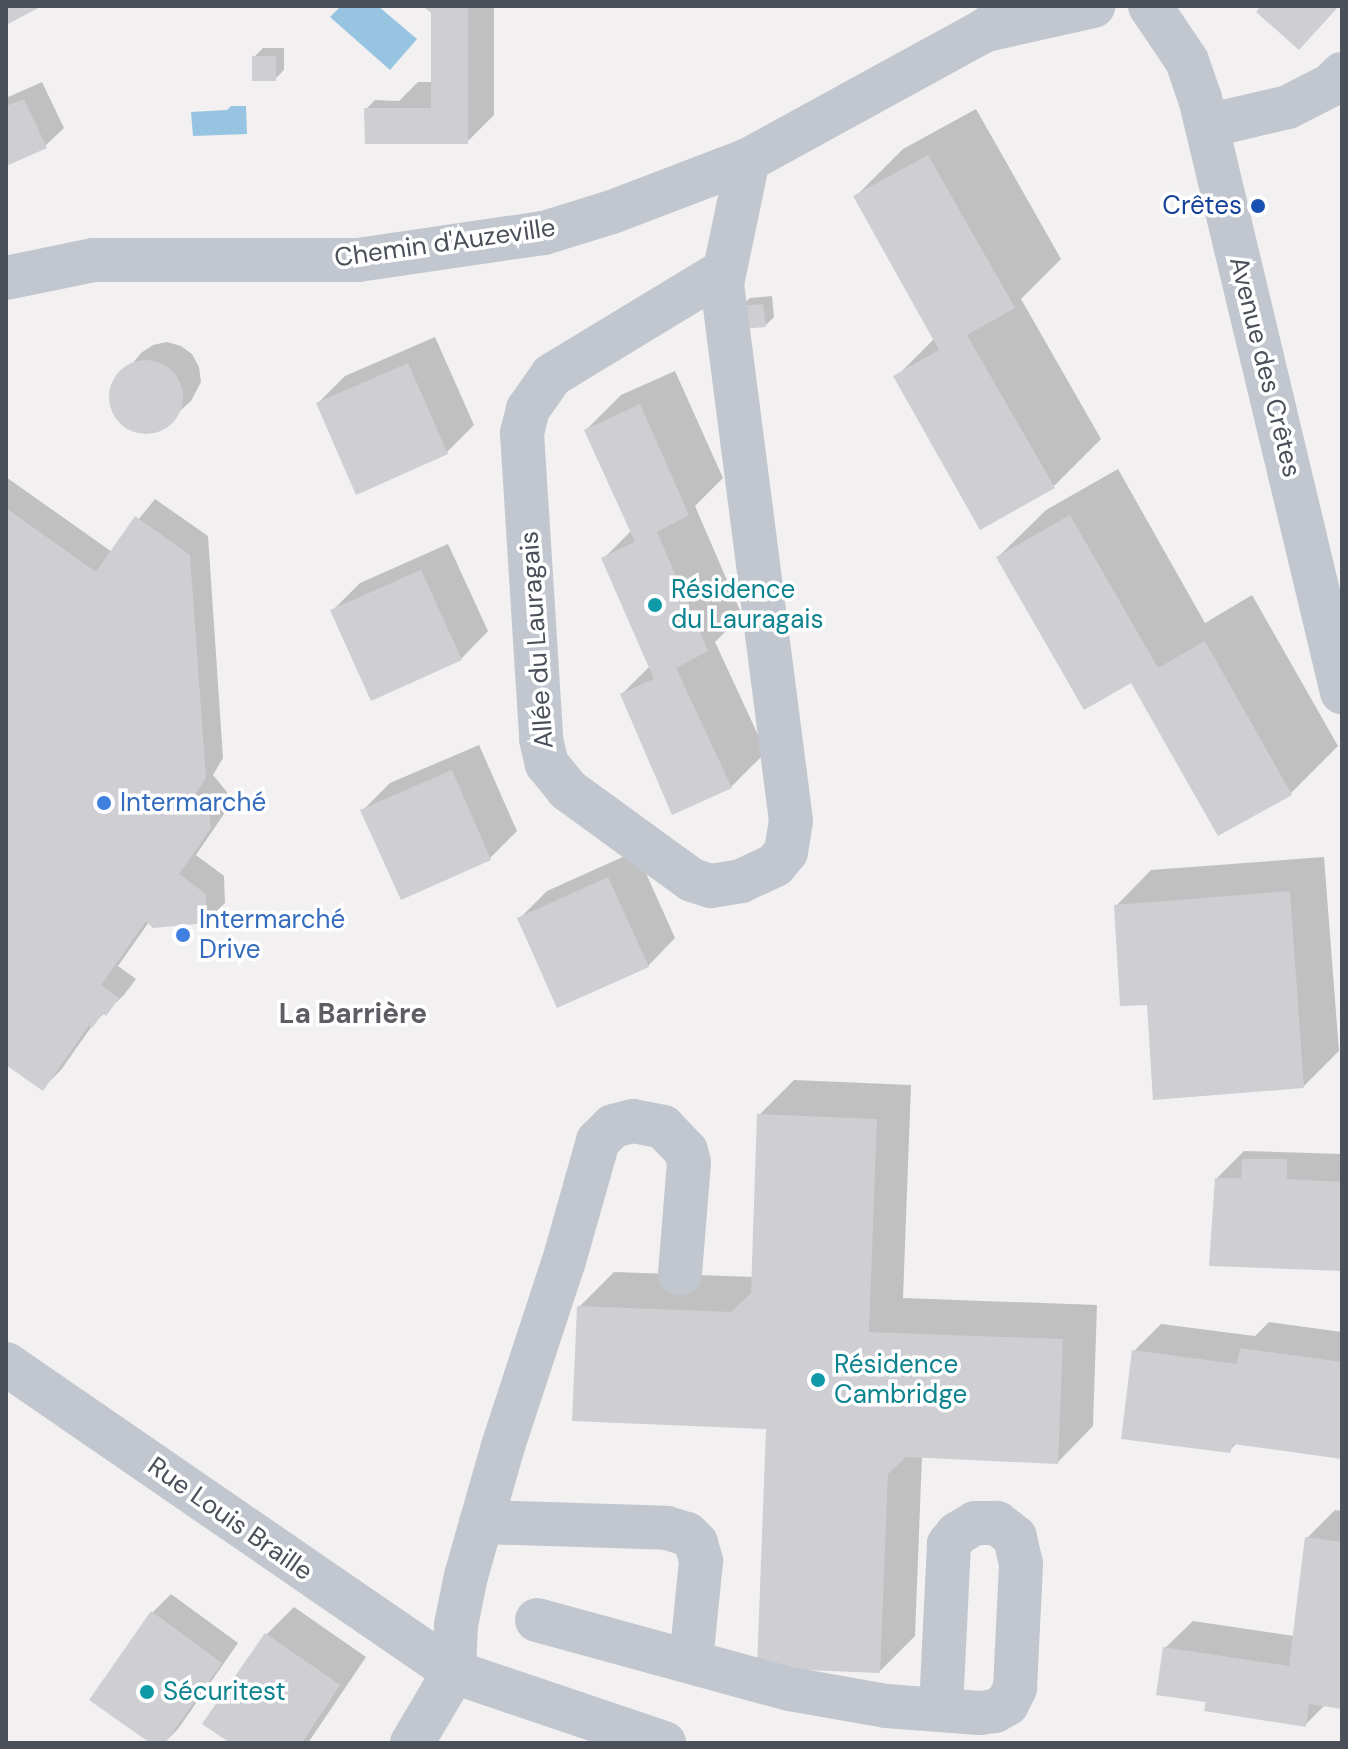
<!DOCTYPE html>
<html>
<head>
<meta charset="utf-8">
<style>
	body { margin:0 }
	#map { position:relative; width:1348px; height:1749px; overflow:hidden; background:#f2f0f0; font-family:"DM Sans",sans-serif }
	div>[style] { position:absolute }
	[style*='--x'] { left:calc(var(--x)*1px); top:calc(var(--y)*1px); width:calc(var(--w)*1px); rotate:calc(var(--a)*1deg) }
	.water>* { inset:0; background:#96c4e1 }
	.shadow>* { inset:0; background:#0003 }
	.building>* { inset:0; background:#ceced3 }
	.round { border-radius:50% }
	.minor>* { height:44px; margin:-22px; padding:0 22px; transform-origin:22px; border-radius:22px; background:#c2c7cf }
	.dots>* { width:22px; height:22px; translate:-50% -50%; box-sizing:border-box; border:4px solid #fff; border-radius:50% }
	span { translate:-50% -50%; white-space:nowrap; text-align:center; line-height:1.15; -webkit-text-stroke:7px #fff; paint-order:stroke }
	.transit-label { font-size:26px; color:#164399 }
	.right { translate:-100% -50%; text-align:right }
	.street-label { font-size:26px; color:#4a4f5a }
	.culture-label { font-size:26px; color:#0d838f }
	.left { translate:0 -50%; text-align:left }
	.shop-label { font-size:26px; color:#366cbe }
	.neighbourhood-label { font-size:28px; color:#5d5e63; font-weight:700 }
	.frame { position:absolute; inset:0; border:8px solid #4a4f5a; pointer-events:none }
</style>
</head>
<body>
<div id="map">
	<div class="water">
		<div style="clip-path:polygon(341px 6px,378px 6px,417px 39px,390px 70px,330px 17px)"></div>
		<div style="clip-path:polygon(231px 106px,246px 106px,247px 134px,193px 136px,191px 112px,227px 110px)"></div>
	</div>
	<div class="shadow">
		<div style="clip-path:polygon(426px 6px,494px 6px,494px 115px,467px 142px,366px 109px,375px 100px,399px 101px,418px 82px,433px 82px,433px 13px)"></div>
		<div style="clip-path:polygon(263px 48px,284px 48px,284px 70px,275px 79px,254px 57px)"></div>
		<div style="clip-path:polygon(42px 82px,64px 128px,45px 146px,6px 164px,6px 98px)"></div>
		<div style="clip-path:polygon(976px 109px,1061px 259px,1021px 299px,1101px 439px,1054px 486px,896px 377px,935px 338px,855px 197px,903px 149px)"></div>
		<div style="clip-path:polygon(772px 296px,774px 317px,766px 325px,741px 306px,750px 298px)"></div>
		<div style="clip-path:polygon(435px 337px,474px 425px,447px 452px,318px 403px,345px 376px)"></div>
		<div style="clip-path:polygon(167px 342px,181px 346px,192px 354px,199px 367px,201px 382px,191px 401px,160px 429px,145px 432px,125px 424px,116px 414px,112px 399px,114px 386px,141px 353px,153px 345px)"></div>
		<div style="clip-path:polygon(675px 371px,723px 478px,695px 506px,742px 615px,715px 642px,766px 752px,731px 787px,622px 694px,650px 666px,603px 559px,632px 530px,586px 430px,621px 395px)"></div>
		<div style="clip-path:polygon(1118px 469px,1205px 623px,1252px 595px,1338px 746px,1291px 793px,1219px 833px,1132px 680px,998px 557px,1046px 510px)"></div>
		<div style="clip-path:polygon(6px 477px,112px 552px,155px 499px,208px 536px,223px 758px,213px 775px,227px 792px,228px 808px,196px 855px,224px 876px,225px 903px,206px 921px,149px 922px,118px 966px,136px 979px,124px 995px,94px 1023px,61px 1070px,43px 1088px,6px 1063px)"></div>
		<div style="clip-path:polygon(448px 544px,488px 631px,461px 659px,332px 611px,360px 583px)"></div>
		<div style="clip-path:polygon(479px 745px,517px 831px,490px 858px,363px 810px,390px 783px)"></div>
		<div style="clip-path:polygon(636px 851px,675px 938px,648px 966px,520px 918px,547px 891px)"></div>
		<div style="clip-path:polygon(1324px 857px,1339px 1051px,1304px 1086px,1149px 1002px,1116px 906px,1151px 870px)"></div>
		<div style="clip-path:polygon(794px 1080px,911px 1085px,903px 1298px,1097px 1305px,1093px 1426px,1058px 1462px,922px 1456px,915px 1636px,880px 1671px,768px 1427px,579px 1307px,614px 1272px,754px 1277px,759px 1115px)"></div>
		<div style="clip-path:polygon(1244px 1151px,1342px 1154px,1342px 1269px,1217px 1178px)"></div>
		<div style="clip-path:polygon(1269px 1322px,1342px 1332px,1342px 1457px,1237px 1443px,1230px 1450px,1134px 1351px,1161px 1324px,1255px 1336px)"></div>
		<div style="clip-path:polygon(1335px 1510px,1342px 1511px,1342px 1707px,1325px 1705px,1305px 1725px,1208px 1700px,1165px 1648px,1193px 1621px,1294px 1636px,1307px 1538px)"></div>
		<div style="clip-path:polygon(171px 1594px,238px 1643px,178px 1729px,164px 1743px,153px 1743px,153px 1612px)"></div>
		<div style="clip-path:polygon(294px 1607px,366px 1657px,308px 1743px,233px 1743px,267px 1634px)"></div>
	</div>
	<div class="building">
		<div style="clip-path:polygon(6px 6px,42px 6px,6px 25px)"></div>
		<div style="clip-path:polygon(423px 6px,468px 6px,468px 144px,365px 144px,364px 108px,431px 108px,431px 13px)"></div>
		<div style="clip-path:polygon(1261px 6px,1339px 6px,1299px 50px,1256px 12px)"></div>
		<div style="clip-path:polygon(252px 56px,276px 56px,276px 81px,252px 81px)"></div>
		<div style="clip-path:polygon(24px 99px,47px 148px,6px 166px,6px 106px)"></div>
		<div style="clip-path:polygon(928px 155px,1015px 308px,967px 335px,1055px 488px,980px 530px,893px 376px,939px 350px,853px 196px)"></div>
		<div style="clip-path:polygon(763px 304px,766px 327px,740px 329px,739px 306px)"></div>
		<div class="round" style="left:109px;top:360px;width:74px;height:74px"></div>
		<div style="clip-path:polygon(408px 363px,448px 454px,356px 495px,316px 403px)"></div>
		<div style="clip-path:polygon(640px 404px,689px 515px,657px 532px,708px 651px,676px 668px,732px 788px,672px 815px,620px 694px,654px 679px,601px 558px,635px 542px,584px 430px)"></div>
		<div style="clip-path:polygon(6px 508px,96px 572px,135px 516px,190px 555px,206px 778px,195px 795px,209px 811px,211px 828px,179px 874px,206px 894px,207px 923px,153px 928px,146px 921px,101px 985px,119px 998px,106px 1016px,103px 1013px,92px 1028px,89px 1025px,43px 1091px,6px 1065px)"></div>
		<div style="clip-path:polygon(1070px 515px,1158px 668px,1205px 641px,1292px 795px,1218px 836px,1131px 683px,1084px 710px,996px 557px)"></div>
		<div style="clip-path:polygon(421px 570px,462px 660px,371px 701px,330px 610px)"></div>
		<div style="clip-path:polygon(452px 770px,491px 860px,401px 900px,360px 810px)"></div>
		<div style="clip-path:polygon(608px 877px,649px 967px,557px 1008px,517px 918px)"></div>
		<div style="clip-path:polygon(1290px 891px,1304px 1088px,1153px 1100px,1147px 1005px,1120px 1006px,1114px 905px)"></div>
		<div style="clip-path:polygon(757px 1114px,877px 1119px,869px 1332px,1063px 1339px,1058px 1464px,906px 1457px,888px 1474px,880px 1673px,757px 1668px,766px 1429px,572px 1421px,577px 1306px,731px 1312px,751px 1293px)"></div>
		<div style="clip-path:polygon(1242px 1159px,1287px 1159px,1287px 1179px,1342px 1182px,1342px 1271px,1209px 1266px,1215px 1178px,1241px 1178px)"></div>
		<div style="clip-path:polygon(1240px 1348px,1342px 1362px,1342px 1459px,1233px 1444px,1230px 1453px,1121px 1439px,1132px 1350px,1237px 1364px)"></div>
		<div style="clip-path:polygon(1305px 1537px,1342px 1542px,1342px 1709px,1309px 1704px,1306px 1727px,1204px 1711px,1206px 1702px,1156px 1695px,1163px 1647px,1289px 1666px)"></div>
		<div style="clip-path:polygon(151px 1611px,222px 1663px,165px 1743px,150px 1743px,89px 1700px)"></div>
		<div style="clip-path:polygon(265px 1633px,340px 1685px,302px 1743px,230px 1743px,202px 1724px)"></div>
	</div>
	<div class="minor">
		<div style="--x:1150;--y:6;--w:66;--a:56.1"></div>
		<div style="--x:1187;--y:61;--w:39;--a:71"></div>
		<div style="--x:1200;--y:98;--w:611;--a:76.56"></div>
		<div style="--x:986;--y:30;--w:110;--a:-12.6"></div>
		<div style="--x:1207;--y:126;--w:83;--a:-13.2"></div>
		<div style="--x:1288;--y:107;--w:48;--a:-27.1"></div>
		<div style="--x:1331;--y:85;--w:16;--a:-45"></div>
		<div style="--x:722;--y:272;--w:199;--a:148.8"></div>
		<div style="--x:552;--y:375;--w:42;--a:125.2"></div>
		<div style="--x:528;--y:409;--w:25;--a:104"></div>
		<div style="--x:522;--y:433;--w:307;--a:86.4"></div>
		<div style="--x:541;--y:739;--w:26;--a:77"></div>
		<div style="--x:547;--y:764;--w:33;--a:51"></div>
		<div style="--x:568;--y:790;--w:153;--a:36"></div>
		<div style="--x:692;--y:880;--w:20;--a:18"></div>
		<div style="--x:711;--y:886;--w:30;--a:-9"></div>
		<div style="--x:741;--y:881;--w:38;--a:-25"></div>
		<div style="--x:775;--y:865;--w:17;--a:-50"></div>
		<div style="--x:786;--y:852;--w:31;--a:-81"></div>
		<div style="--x:791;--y:821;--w:541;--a:-97.32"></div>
		<div style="--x:722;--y:284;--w:127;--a:-78.2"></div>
		<div style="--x:6;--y:278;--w:90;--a:-11.6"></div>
		<div style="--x:94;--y:260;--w:264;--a:0"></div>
		<div style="--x:358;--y:260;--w:188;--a:-8.3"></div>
		<div style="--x:544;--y:233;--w:71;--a:-17.2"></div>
		<div style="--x:612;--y:212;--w:146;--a:-20.9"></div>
		<div style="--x:748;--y:160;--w:269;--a:-28.7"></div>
		<div style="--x:984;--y:31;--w:42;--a:-36.3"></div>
		<div style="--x:6;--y:1364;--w:544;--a:34.51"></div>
		<div style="--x:454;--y:1672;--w:222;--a:18.7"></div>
		<div style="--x:481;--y:1522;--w:186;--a:1.8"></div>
		<div style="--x:667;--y:1528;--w:21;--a:17"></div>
		<div style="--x:687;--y:1534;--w:13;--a:45"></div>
		<div style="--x:696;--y:1543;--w:19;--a:74"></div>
		<div style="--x:701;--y:1561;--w:100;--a:95.7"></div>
		<div style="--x:537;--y:1620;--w:262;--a:15.3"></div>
		<div style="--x:790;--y:1689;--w:97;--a:10"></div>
		<div style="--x:886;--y:1706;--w:94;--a:4.3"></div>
		<div style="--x:980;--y:1713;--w:15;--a:-8"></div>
		<div style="--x:995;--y:1711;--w:14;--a:-30"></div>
		<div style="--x:1007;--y:1704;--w:18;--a:-63"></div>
		<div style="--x:1015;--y:1688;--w:124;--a:-87.2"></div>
		<div style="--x:1021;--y:1564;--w:28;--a:-103"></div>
		<div style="--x:1015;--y:1537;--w:23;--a:-142"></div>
		<div style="--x:997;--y:1523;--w:22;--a:180"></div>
		<div style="--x:975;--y:1523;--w:21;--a:149"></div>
		<div style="--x:957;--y:1534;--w:13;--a:129"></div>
		<div style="--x:949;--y:1544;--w:166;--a:92.8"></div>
		<div style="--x:412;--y:1743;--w:82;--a:-59.4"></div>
		<div style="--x:454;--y:1672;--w:47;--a:-87.6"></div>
		<div style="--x:456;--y:1625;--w:50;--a:-78.5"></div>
		<div style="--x:466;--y:1576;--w:135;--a:-74.1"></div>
		<div style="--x:503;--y:1446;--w:195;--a:-71.8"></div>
		<div style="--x:564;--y:1261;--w:125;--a:-74.2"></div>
		<div style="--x:598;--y:1141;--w:21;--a:-45"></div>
		<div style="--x:613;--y:1126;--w:21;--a:-14"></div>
		<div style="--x:633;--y:1121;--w:31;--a:11"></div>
		<div style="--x:663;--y:1127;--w:33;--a:46"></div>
		<div style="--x:686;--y:1151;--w:11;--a:75"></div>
		<div style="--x:689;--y:1162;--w:112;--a:94.6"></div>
	</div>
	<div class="dots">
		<div style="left:1258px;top:206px;background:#1a4fb4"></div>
		<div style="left:655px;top:605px;background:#0f9aa8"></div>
		<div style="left:104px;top:803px;background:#3f7fe0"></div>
		<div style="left:183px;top:935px;background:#3f7fe0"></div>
		<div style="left:818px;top:1380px;background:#0f9aa8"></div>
		<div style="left:147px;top:1692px;background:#0f9aa8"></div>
	</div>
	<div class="transit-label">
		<span class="right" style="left:1242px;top:206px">Crêtes</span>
	</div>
	<div class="street-label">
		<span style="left:445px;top:243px;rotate:-8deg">Chemin d'Auzeville</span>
		<span style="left:1265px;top:367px;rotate:76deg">Avenue des Crêtes</span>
		<span style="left:537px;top:640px;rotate:-94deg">Allée du Lauragais</span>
		<span style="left:230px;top:1519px;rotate:35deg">Rue Louis Braille</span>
	</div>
	<div class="culture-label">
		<span class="left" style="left:671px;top:605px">Résidence<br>du Lauragais</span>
		<span class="left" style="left:834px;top:1380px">Résidence<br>Cambridge</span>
		<span class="left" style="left:163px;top:1692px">Sécuritest</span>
	</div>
	<div class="shop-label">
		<span class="left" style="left:120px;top:803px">Intermarché</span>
		<span class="left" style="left:199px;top:935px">Intermarché<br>Drive</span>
	</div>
	<div class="neighbourhood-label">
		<span style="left:353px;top:1014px">La Barrière</span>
	</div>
	<div class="frame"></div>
</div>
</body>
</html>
